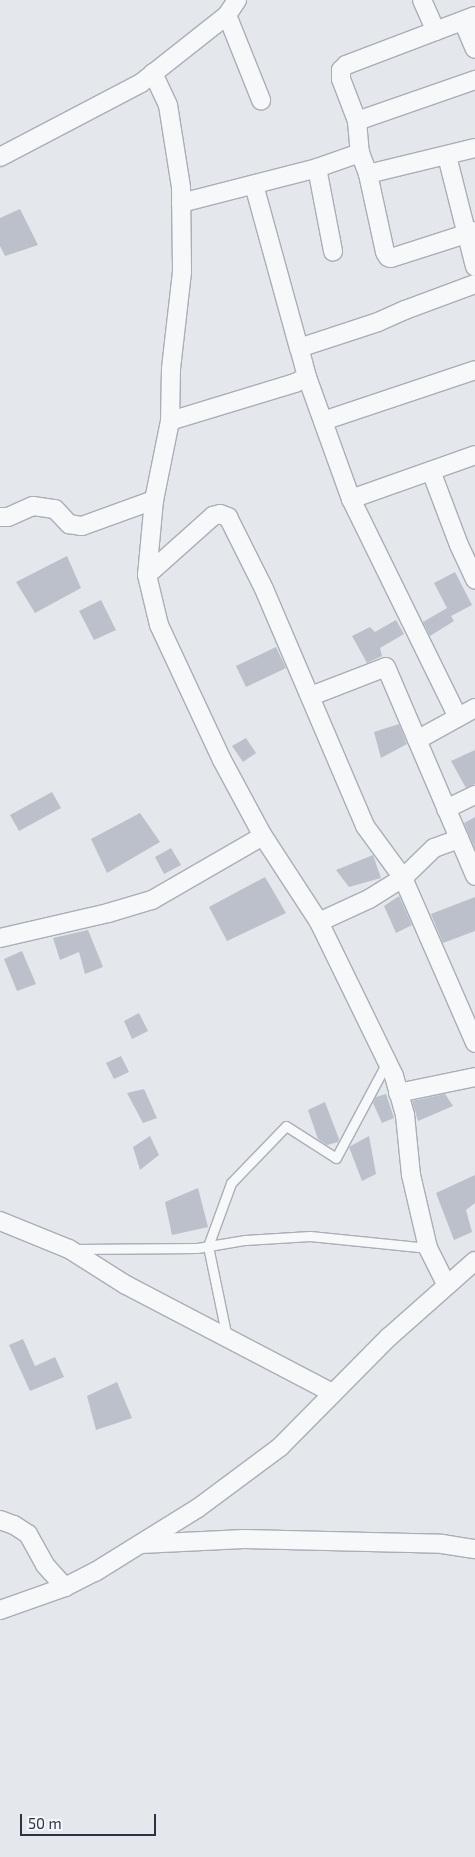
<!DOCTYPE html>
<html>
<head>
<meta charset="utf-8">
<style>
	body { margin:0 }
	#map { position:relative; width:475px; height:1857px; overflow:hidden; background:#e4e7ec; font-family:"Exo 2",sans-serif }
	div>[style] { position:absolute }
	[style*='--x'] { left:calc(var(--x)*1px); top:calc(var(--y)*1px); width:calc(var(--w)*1px); rotate:calc(var(--a)*1deg) }
	.building>* { inset:0; background:#bbc0ca }
	.roads { filter:drop-shadow(1px 0 #a9aeb7) drop-shadow(-1px 0 #a9aeb7) drop-shadow(0 1px #a9aeb7) drop-shadow(0 -1px #a9aeb7) }
	.lane>* { height:9px; margin:-4.5px; padding:0 4.5px; transform-origin:4.5px; border-radius:4.5px; background:#f7f8fa }
	.street>* { height:18px; margin:-9px; padding:0 9px; transform-origin:9px; border-radius:9px; background:#f7f8fa }
	span { translate:-50% -50%; white-space:nowrap; text-align:center; line-height:1.15; -webkit-text-stroke:5px #f4f6f9; paint-order:stroke }
	.scale { position:absolute; left:20px; top:1814px; width:136px; height:22px; box-sizing:border-box; border:2px solid #2b3445; border-top:0; padding-left:6px; font-size:15px; line-height:18px; white-space:nowrap; color:#2b3445; -webkit-text-stroke:4px #f4f6f9; paint-order:stroke }
</style>
</head>
<body>
<div id="map">
	<div class="building">
		<div style="clip-path:polygon(20px 209px,38px 245px,5px 256px,0 246px,0 218px)"></div>
		<div style="clip-path:polygon(67px 556px,81px 588px,35px 613px,16px 582px)"></div>
		<div style="clip-path:polygon(455px 572px,472px 605px,451px 616px,454px 621px,430px 636px,423px 622px,447px 608px,434px 583px)"></div>
		<div style="clip-path:polygon(101px 600px,116px 630px,94px 640px,79px 611px)"></div>
		<div style="clip-path:polygon(396px 620px,404px 634px,380px 648px,382px 656px,367px 663px,352px 636px,370px 627px,375px 632px)"></div>
		<div style="clip-path:polygon(276px 647px,286px 668px,246px 687px,236px 666px)"></div>
		<div style="clip-path:polygon(399px 724px,407px 744px,381px 758px,374px 732px)"></div>
		<div style="clip-path:polygon(246px 738px,256px 753px,243px 762px,232px 746px)"></div>
		<div style="clip-path:polygon(475px 750px,475px 784px,466px 788px,451px 761px)"></div>
		<div style="clip-path:polygon(52px 792px,61px 808px,19px 831px,10px 815px)"></div>
		<div style="clip-path:polygon(140px 813px,160px 842px,107px 873px,91px 839px)"></div>
		<div style="clip-path:polygon(475px 817px,475px 849px,464px 823px)"></div>
		<div style="clip-path:polygon(171px 848px,181px 865px,164px 874px,155px 857px)"></div>
		<div style="clip-path:polygon(373px 855px,381px 878px,349px 887px,336px 870px)"></div>
		<div style="clip-path:polygon(265px 877px,286px 913px,227px 941px,209px 907px)"></div>
		<div style="clip-path:polygon(399px 896px,412px 925px,396px 933px,384px 906px)"></div>
		<div style="clip-path:polygon(475px 897px,475px 931px,443px 943px,431px 914px)"></div>
		<div style="clip-path:polygon(88px 930px,103px 967px,85px 974px,79px 952px,60px 960px,53px 938px)"></div>
		<div style="clip-path:polygon(22px 951px,36px 984px,17px 991px,4px 959px)"></div>
		<div style="clip-path:polygon(139px 1013px,148px 1031px,132px 1039px,124px 1021px)"></div>
		<div style="clip-path:polygon(121px 1056px,129px 1072px,114px 1079px,106px 1063px)"></div>
		<div style="clip-path:polygon(144px 1089px,157px 1118px,143px 1123px,127px 1093px)"></div>
		<div style="clip-path:polygon(386px 1094px,394px 1118px,382px 1123px,373px 1103px,376px 1097px)"></div>
		<div style="clip-path:polygon(445px 1094px,453px 1106px,418px 1121px,412px 1101px)"></div>
		<div style="clip-path:polygon(325px 1102px,339px 1139px,338px 1142px,327px 1145px,318px 1139px,308px 1110px)"></div>
		<div style="clip-path:polygon(150px 1136px,159px 1155px,140px 1170px,133px 1147px)"></div>
		<div style="clip-path:polygon(369px 1136px,376px 1174px,362px 1181px,349px 1147px)"></div>
		<div style="clip-path:polygon(475px 1175px,475px 1203px,466px 1210px,472px 1232px,454px 1240px,436px 1193px)"></div>
		<div style="clip-path:polygon(198px 1188px,208px 1227px,172px 1235px,165px 1202px)"></div>
		<div style="clip-path:polygon(23px 1339px,35px 1366px,55px 1357px,64px 1377px,30px 1391px,9px 1345px)"></div>
		<div style="clip-path:polygon(117px 1382px,132px 1418px,96px 1430px,87px 1396px)"></div>
	</div>
	<div class="roads">
		<div class="lane">
			<div style="--x:75;--y:1249;--w:122;--a:-0.5"></div>
			<div style="--x:197;--y:1248;--w:49;--a:-9.5"></div>
			<div style="--x:245;--y:1240;--w:65;--a:-3.5"></div>
			<div style="--x:310;--y:1236;--w:119;--a:5.8"></div>
			<div style="--x:227;--y:1338;--w:94;--a:-101.7"></div>
			<div style="--x:208;--y:1246;--w:67;--a:-69.9"></div>
			<div style="--x:231;--y:1183;--w:79;--a:-46"></div>
			<div style="--x:286;--y:1126;--w:59;--a:32.6"></div>
			<div style="--x:336;--y:1158;--w:109;--a:-62"></div>
		</div>
		<div class="street">
			<div style="--x:422;--y:0;--w:34;--a:66"></div>
			<div style="--x:227;--y:15;--w:92;--a:68.2"></div>
			<div style="--x:475;--y:16;--w:138;--a:159.2"></div>
			<div style="--x:346;--y:65;--w:7;--a:135"></div>
			<div style="--x:341;--y:70;--w:9;--a:90"></div>
			<div style="--x:341;--y:79;--w:45;--a:69.1"></div>
			<div style="--x:357;--y:121;--w:32;--a:85"></div>
			<div style="--x:360;--y:153;--w:22;--a:69"></div>
			<div style="--x:368;--y:174;--w:80;--a:77.7"></div>
			<div style="--x:385;--y:252;--w:6;--a:59"></div>
			<div style="--x:388;--y:257;--w:3;--a:18"></div>
			<div style="--x:391;--y:258;--w:88;--a:-17.8"></div>
			<div style="--x:463;--y:21;--w:30;--a:67"></div>
			<div style="--x:153;--y:73;--w:35;--a:65"></div>
			<div style="--x:168;--y:105;--w:83;--a:81"></div>
			<div style="--x:181;--y:187;--w:85;--a:89.3"></div>
			<div style="--x:182;--y:272;--w:98;--a:96.5"></div>
			<div style="--x:171;--y:369;--w:52;--a:91.1"></div>
			<div style="--x:170;--y:421;--w:81;--a:101.4"></div>
			<div style="--x:154;--y:500;--w:75;--a:95.3"></div>
			<div style="--x:147;--y:575;--w:51;--a:76.5"></div>
			<div style="--x:159;--y:625;--w:149;--a:65"></div>
			<div style="--x:222;--y:760;--w:86;--a:61.7"></div>
			<div style="--x:263;--y:836;--w:103;--a:56.9"></div>
			<div style="--x:319;--y:922;--w:171;--a:64"></div>
			<div style="--x:394;--y:1076;--w:41;--a:74.2"></div>
			<div style="--x:405;--y:1115;--w:60;--a:84.3"></div>
			<div style="--x:411;--y:1175;--w:75;--a:76.9"></div>
			<div style="--x:428;--y:1248;--w:42;--a:63.4"></div>
			<div style="--x:357;--y:121;--w:125;--a:-19.2"></div>
			<div style="--x:447;--y:156;--w:114;--a:75.8"></div>
			<div style="--x:0;--y:157;--w:159;--a:-27.7"></div>
			<div style="--x:141;--y:83;--w:110;--a:-38.3"></div>
			<div style="--x:227;--y:15;--w:18;--a:-56"></div>
			<div style="--x:317;--y:168;--w:85;--a:79.1"></div>
			<div style="--x:368;--y:174;--w:110;--a:-13.7"></div>
			<div style="--x:254;--y:185;--w:169;--a:74.6"></div>
			<div style="--x:181;--y:203;--w:140;--a:-14.4"></div>
			<div style="--x:317;--y:168;--w:46;--a:-19.2"></div>
			<div style="--x:307;--y:377;--w:130;--a:70.2"></div>
			<div style="--x:351;--y:499;--w:243;--a:63.9"></div>
			<div style="--x:170;--y:421;--w:131;--a:-16.9"></div>
			<div style="--x:295;--y:383;--w:13;--a:-27"></div>
			<div style="--x:307;--y:377;--w:30;--a:-105"></div>
			<div style="--x:299;--y:348;--w:83;--a:-18.2"></div>
			<div style="--x:378;--y:322;--w:30;--a:-24"></div>
			<div style="--x:405;--y:310;--w:75;--a:-20.4"></div>
			<div style="--x:323;--y:421;--w:160;--a:-18.5"></div>
			<div style="--x:431;--y:471;--w:79;--a:69.3"></div>
			<div style="--x:459;--y:545;--w:38;--a:65"></div>
			<div style="--x:351;--y:499;--w:132;--a:-19.5"></div>
			<div style="--x:0;--y:517;--w:8;--a:0"></div>
			<div style="--x:8;--y:517;--w:27;--a:-24"></div>
			<div style="--x:33;--y:506;--w:22;--a:8"></div>
			<div style="--x:55;--y:509;--w:21;--a:47"></div>
			<div style="--x:69;--y:524;--w:13;--a:9"></div>
			<div style="--x:82;--y:526;--w:77;--a:-19.9"></div>
			<div style="--x:147;--y:575;--w:89;--a:-41.8"></div>
			<div style="--x:213;--y:516;--w:7;--a:-16"></div>
			<div style="--x:220;--y:514;--w:9;--a:21"></div>
			<div style="--x:228;--y:517;--w:80;--a:63.4"></div>
			<div style="--x:264;--y:589;--w:258;--a:66.9"></div>
			<div style="--x:365;--y:826;--w:64;--a:53.8"></div>
			<div style="--x:403;--y:878;--w:180;--a:66.4"></div>
			<div style="--x:311;--y:696;--w:80;--a:-21.1"></div>
			<div style="--x:386;--y:667;--w:227;--a:66.9"></div>
			<div style="--x:417;--y:740;--w:66;--a:-28.9"></div>
			<div style="--x:446;--y:809;--w:32;--a:-26"></div>
			<div style="--x:319;--y:922;--w:55;--a:-24.7"></div>
			<div style="--x:369;--y:899;--w:40;--a:-32"></div>
			<div style="--x:403;--y:878;--w:43;--a:-44.1"></div>
			<div style="--x:434;--y:848;--w:27;--a:-20"></div>
			<div style="--x:0;--y:938;--w:111;--a:-13"></div>
			<div style="--x:108;--y:913;--w:46;--a:-16.5"></div>
			<div style="--x:152;--y:900;--w:128;--a:-30"></div>
			<div style="--x:398;--y:1093;--w:79;--a:-11.7"></div>
			<div style="--x:0;--y:1221;--w:74;--a:22.1"></div>
			<div style="--x:69;--y:1249;--w:67;--a:32.3"></div>
			<div style="--x:126;--y:1285;--w:233;--a:27.6"></div>
			<div style="--x:0;--y:1520;--w:15;--a:20"></div>
			<div style="--x:14;--y:1525;--w:17;--a:33"></div>
			<div style="--x:28;--y:1534;--w:35;--a:61"></div>
			<div style="--x:45;--y:1565;--w:30;--a:48"></div>
			<div style="--x:141;--y:1544;--w:103;--a:-2.8"></div>
			<div style="--x:244;--y:1539;--w:198;--a:1.4"></div>
			<div style="--x:442;--y:1544;--w:33;--a:9"></div>
			<div style="--x:0;--y:1610;--w:69;--a:-19.5"></div>
			<div style="--x:65;--y:1587;--w:34;--a:-27"></div>
			<div style="--x:95;--y:1572;--w:121;--a:-31.9"></div>
			<div style="--x:198;--y:1508;--w:102;--a:-36.6"></div>
			<div style="--x:280;--y:1447;--w:155;--a:-45.3"></div>
			<div style="--x:389;--y:1337;--w:115;--a:-41.5"></div>
		</div>
	</div>
	<div class="scale">50 m</div>
</div>
</body>
</html>
